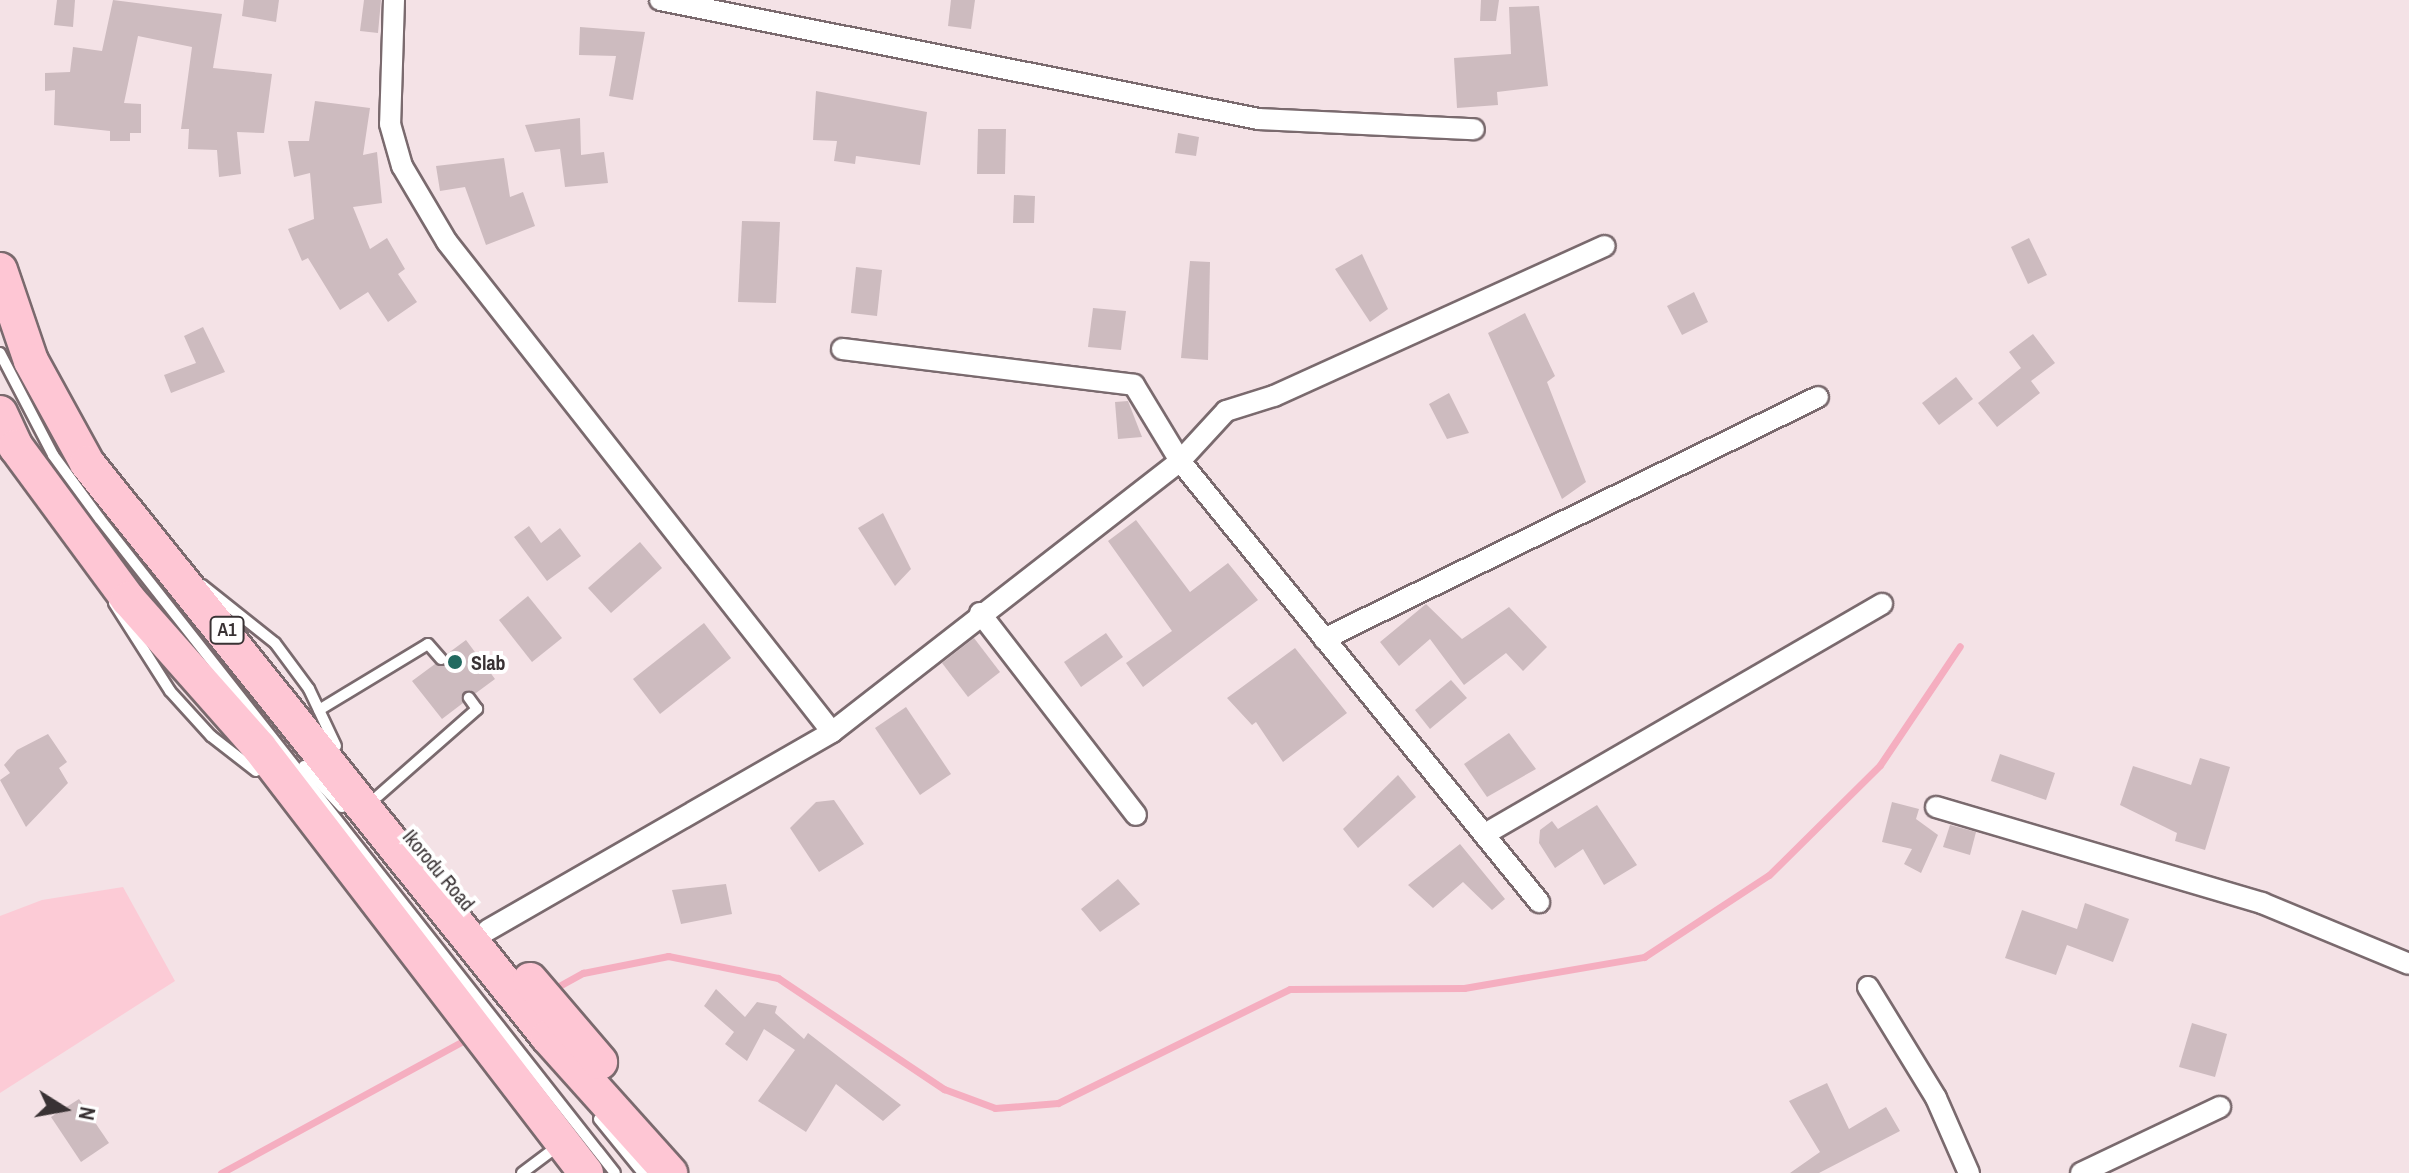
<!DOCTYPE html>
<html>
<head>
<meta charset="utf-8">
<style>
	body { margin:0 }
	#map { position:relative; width:2409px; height:1173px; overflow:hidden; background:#f4e2e6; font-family:"Archivo Narrow",sans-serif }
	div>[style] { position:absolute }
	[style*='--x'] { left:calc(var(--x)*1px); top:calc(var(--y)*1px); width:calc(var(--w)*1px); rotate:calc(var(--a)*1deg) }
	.green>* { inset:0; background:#fccbd6 }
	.stream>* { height:7px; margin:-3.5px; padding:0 3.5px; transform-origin:3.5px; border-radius:3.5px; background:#f5aec0 }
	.building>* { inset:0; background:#cdbbbf }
	.roads { filter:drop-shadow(2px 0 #7a6a6e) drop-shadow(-2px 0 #7a6a6e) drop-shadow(0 2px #7a6a6e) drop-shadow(0 -2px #7a6a6e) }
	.service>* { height:10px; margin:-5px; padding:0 5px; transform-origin:5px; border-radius:5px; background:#fff }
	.minor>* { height:20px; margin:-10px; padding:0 10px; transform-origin:10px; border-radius:10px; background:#fff }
	.trunk>* { height:34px; margin:-17px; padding:0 17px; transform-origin:17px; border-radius:17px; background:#fec6d4 }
	.dots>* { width:22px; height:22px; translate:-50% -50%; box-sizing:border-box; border:4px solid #fff; border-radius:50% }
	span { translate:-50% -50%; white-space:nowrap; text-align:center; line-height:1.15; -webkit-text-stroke:8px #fff; paint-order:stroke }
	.shield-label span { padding:2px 6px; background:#fff; border:2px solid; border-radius:6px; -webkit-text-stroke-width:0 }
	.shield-label { font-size:18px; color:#393234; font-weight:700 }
	.poi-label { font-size:20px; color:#393234; font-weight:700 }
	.left { translate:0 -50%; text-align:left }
	.street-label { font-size:20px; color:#393234 }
	.north { position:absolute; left:24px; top:1069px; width:80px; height:80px; -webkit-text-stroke:6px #fff; paint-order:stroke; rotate:101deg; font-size:22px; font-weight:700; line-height:32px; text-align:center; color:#393234 }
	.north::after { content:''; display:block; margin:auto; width:28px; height:36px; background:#393234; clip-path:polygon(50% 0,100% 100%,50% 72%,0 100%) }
</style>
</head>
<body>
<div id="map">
	<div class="green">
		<div style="clip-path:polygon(123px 887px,175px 981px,0 1093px,0 916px,42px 900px)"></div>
	</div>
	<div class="stream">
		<div style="--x:550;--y:991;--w:38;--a:-29"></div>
		<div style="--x:583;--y:973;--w:87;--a:-11.3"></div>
		<div style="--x:668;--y:956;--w:112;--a:11.3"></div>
		<div style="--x:778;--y:978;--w:200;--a:33.8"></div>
		<div style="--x:944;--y:1089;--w:54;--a:20.4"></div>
		<div style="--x:995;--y:1108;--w:63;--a:-4.5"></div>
		<div style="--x:1058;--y:1103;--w:258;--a:-26.2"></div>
		<div style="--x:1290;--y:989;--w:174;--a:-0.3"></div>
		<div style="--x:1464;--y:988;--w:183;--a:-9.8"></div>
		<div style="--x:1644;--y:957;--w:149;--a:-33.3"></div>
		<div style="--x:1769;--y:875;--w:156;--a:-44.7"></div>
		<div style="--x:1880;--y:765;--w:143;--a:-56.1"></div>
		<div style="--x:221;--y:1173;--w:284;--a:-28.6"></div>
	</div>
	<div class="building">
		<div style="clip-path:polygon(57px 0,75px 0,73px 27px,54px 25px)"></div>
		<div style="clip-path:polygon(113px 0,222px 14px,213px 68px,272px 74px,264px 133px,237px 132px,241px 174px,219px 177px,217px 150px,188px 149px,189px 129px,181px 129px,192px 47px,138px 36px,124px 103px,141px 104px,141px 133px,130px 133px,130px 141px,110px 141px,110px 131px,54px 125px,55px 90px,45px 91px,45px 73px,70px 72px,73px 47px,102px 51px)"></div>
		<div style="clip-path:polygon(244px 0,279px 0,276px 22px,242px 16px)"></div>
		<div style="clip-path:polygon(364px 0,381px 0,378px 33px,360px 31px)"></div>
		<div style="clip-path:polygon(951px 0,975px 0,971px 29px,948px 26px)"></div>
		<div style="clip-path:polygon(1481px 0,1499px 0,1496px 21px,1480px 21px)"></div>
		<div style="clip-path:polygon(1539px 6px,1548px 86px,1497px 92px,1498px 105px,1457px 108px,1454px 58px,1511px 54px,1509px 7px)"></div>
		<div style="clip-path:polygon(580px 27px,645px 32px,633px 100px,609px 96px,616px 56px,579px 55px)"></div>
		<div style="clip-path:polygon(816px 91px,927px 112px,920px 165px,856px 156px,855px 164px,834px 161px,837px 141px,813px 140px)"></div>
		<div style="clip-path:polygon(315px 101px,370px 108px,363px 155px,377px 152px,382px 203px,353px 207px,370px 249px,387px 238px,405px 269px,398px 274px,417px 302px,388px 322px,368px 292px,340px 310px,308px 258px,302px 261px,288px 229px,314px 219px,310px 173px,294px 177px,288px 141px,309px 141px)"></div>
		<div style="clip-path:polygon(580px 118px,581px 155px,604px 152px,608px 183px,565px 187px,560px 149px,535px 152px,525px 125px)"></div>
		<div style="clip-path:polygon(978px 129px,1006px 129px,1005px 174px,977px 174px)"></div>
		<div style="clip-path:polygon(1178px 133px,1199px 137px,1196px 156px,1175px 153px)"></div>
		<div style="clip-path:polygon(504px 158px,510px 197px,523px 192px,535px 226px,486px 245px,465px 187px,440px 191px,436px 166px)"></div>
		<div style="clip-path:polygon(1014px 195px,1035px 196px,1034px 223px,1013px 223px)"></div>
		<div style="clip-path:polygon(742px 221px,780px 222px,776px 303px,738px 302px)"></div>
		<div style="clip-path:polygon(2029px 238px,2047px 275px,2028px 284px,2011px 247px)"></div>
		<div style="clip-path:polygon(1362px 254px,1388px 309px,1370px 322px,1335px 269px)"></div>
		<div style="clip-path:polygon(1190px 261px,1210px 262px,1208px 360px,1181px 358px)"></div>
		<div style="clip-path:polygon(856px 267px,882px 270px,877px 316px,851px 313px)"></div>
		<div style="clip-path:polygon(1694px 292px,1708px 322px,1682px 335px,1667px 306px)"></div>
		<div style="clip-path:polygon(1093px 308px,1126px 311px,1121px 350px,1088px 347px)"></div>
		<div style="clip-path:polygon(1525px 313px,1555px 376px,1547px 382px,1586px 482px,1562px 499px,1488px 333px)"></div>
		<div style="clip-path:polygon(203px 327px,225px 372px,171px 393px,164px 375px,196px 363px,184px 336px)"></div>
		<div style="clip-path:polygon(2033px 334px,2055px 363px,2031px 381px,2040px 393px,1997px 427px,1978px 403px,2021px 368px,2009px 352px)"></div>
		<div style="clip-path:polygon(1956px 377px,1973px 399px,1939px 425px,1922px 403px)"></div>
		<div style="clip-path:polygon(1449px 393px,1469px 433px,1447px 439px,1429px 404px)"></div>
		<div style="clip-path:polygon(1128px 401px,1142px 437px,1118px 439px,1115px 402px)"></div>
		<div style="clip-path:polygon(883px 513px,911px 569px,895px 586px,858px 528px)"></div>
		<div style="clip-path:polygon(1136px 520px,1190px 592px,1228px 563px,1258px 600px,1143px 687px,1126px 663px,1172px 631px,1108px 541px)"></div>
		<div style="clip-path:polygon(529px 526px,541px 543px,560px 528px,581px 556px,547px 581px,514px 537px)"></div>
		<div style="clip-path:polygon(640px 542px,662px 568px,611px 613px,588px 588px)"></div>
		<div style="clip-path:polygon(528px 596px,562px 638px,532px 662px,499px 620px)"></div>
		<div style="clip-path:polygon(1426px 604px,1462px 639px,1509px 607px,1547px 647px,1523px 671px,1506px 653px,1464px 685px,1430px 639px,1399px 666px,1380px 642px)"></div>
		<div style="clip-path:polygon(704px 623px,731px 658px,660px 714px,633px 679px)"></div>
		<div style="clip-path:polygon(1106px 633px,1123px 657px,1081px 687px,1064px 662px)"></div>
		<div style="clip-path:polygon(974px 638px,1000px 672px,968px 697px,942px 663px)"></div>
		<div style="clip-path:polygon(466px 640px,495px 679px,476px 693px,464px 692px,463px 703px,442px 719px,412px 681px,435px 664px,446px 665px,447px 654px)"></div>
		<div style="clip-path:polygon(1295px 648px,1347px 713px,1283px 762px,1256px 722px,1252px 725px,1227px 698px)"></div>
		<div style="clip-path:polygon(1451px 680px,1467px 698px,1430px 729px,1415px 710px)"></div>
		<div style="clip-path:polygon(906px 707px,951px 774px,920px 795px,875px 728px)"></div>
		<div style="clip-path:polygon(1509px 733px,1536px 769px,1487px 797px,1464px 764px)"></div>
		<div style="clip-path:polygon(48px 734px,67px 762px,59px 768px,68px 783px,26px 827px,0 780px,10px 773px,4px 765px,17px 750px)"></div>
		<div style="clip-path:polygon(2000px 754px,2055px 773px,2046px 800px,1991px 781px)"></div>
		<div style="clip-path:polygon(2200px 758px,2230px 767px,2205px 850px,2175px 841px,2177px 833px,2120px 805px,2133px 766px,2191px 785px)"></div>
		<div style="clip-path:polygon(1398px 775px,1416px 797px,1358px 848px,1343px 829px)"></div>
		<div style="clip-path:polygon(834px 800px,864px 844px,819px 872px,790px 828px,816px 802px)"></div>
		<div style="clip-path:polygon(1892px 802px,1919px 809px,1916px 819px,1938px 835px,1921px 873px,1904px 864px,1912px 849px,1882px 842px)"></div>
		<div style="clip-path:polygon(1597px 805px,1637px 865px,1604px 885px,1583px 849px,1555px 868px,1539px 843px,1540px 830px,1552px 821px,1558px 829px)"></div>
		<div style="clip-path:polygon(1950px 825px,1976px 832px,1970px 855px,1943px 847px)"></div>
		<div style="clip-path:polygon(1460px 844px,1505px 899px,1492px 910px,1463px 882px,1433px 908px,1408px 885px)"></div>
		<div style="clip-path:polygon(1118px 879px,1140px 904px,1100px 932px,1081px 909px)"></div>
		<div style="clip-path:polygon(726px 884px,732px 914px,681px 924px,672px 890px)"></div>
		<div style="clip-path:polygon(2085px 903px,2129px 919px,2113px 962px,2067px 945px,2056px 975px,2005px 958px,2022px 910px,2077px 929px)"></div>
		<div style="clip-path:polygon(716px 989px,745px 1017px,757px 1002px,777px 1006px,775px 1013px,804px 1039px,808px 1033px,901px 1105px,883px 1121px,836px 1084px,806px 1132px,758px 1101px,795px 1050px,764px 1029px,747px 1061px,725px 1044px,734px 1032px,704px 1006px)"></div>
		<div style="clip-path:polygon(2192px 1023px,2227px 1034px,2215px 1077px,2179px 1067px)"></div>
		<div style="clip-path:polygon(1827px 1083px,1849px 1129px,1886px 1107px,1900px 1131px,1819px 1173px,1790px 1173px,1820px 1152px,1789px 1101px)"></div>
		<div style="clip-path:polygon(79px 1099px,109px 1143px,81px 1162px,51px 1117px)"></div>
	</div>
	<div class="roads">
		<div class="service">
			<div style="--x:0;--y:353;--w:115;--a:62.5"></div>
			<div style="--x:53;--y:455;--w:79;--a:53.7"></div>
			<div style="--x:100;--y:519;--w:832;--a:51.78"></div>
			<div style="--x:202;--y:585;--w:93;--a:38.5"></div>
			<div style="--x:275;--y:643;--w:57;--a:53.5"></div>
			<div style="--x:309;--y:689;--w:63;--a:64.7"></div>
			<div style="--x:114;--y:603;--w:104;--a:57.5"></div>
			<div style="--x:170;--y:691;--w:61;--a:47.7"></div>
			<div style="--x:211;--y:736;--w:57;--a:37.9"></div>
			<div style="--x:319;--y:710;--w:127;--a:-31.2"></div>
			<div style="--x:428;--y:644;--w:20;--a:49"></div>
			<div style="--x:304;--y:766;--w:56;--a:47.2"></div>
			<div style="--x:378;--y:796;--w:132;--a:-41.3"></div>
			<div style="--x:477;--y:709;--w:14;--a:-126"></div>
			<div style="--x:599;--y:1119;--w:70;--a:50.8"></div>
			<div style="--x:522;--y:1173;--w:40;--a:-37"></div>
		</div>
		<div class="minor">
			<div style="--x:394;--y:0;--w:124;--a:91.8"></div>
			<div style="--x:390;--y:124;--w:44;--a:74.1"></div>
			<div style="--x:402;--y:166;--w:88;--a:59.4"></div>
			<div style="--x:447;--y:242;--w:623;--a:51.84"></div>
			<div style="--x:660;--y:0;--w:610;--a:11.25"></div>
			<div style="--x:1258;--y:119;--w:216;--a:2.7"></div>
			<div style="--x:842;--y:349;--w:294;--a:7"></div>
			<div style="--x:1134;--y:385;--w:89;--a:58.8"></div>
			<div style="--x:1180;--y:461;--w:569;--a:50.85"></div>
			<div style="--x:980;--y:613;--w:255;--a:52.3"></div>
			<div style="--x:1324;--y:639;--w:550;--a:-26.1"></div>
			<div style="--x:1936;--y:807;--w:340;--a:16.4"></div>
			<div style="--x:2262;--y:903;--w:159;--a:22.5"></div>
			<div style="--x:1485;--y:834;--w:459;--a:-30.1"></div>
			<div style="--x:488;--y:930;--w:397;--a:-29.9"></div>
			<div style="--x:832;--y:732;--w:441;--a:-37.9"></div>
			<div style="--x:1180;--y:461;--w:68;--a:-47.4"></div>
			<div style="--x:1226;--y:411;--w:50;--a:-17.4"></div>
			<div style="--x:1274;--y:396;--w:363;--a:-24.4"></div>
			<div style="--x:1868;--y:987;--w:130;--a:58.5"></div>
			<div style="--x:1936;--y:1098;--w:82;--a:66.3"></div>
			<div style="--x:2081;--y:1173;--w:154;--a:-25.4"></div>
		</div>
		<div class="trunk">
			<div style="--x:0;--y:270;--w:96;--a:71.2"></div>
			<div style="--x:31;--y:361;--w:116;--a:61.2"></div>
			<div style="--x:87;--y:463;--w:736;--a:51.23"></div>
			<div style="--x:548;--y:1037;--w:183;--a:48.1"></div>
			<div style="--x:0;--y:413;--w:38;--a:65"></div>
			<div style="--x:16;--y:447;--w:189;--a:53.6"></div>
			<div style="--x:128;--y:599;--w:198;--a:48.5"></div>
			<div style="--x:259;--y:747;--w:537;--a:52.49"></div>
			<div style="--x:530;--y:980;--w:108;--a:49.5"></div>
		</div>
	</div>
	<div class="dots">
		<div style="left:455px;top:662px;background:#226a60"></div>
	</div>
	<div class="shield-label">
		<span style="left:227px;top:630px">A1</span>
	</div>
	<div class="poi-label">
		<span class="left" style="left:471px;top:662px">Slab</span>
	</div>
	<div class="street-label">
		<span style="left:439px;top:870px;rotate:50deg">Ikorodu Road</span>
	</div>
	<div class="north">N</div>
</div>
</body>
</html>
